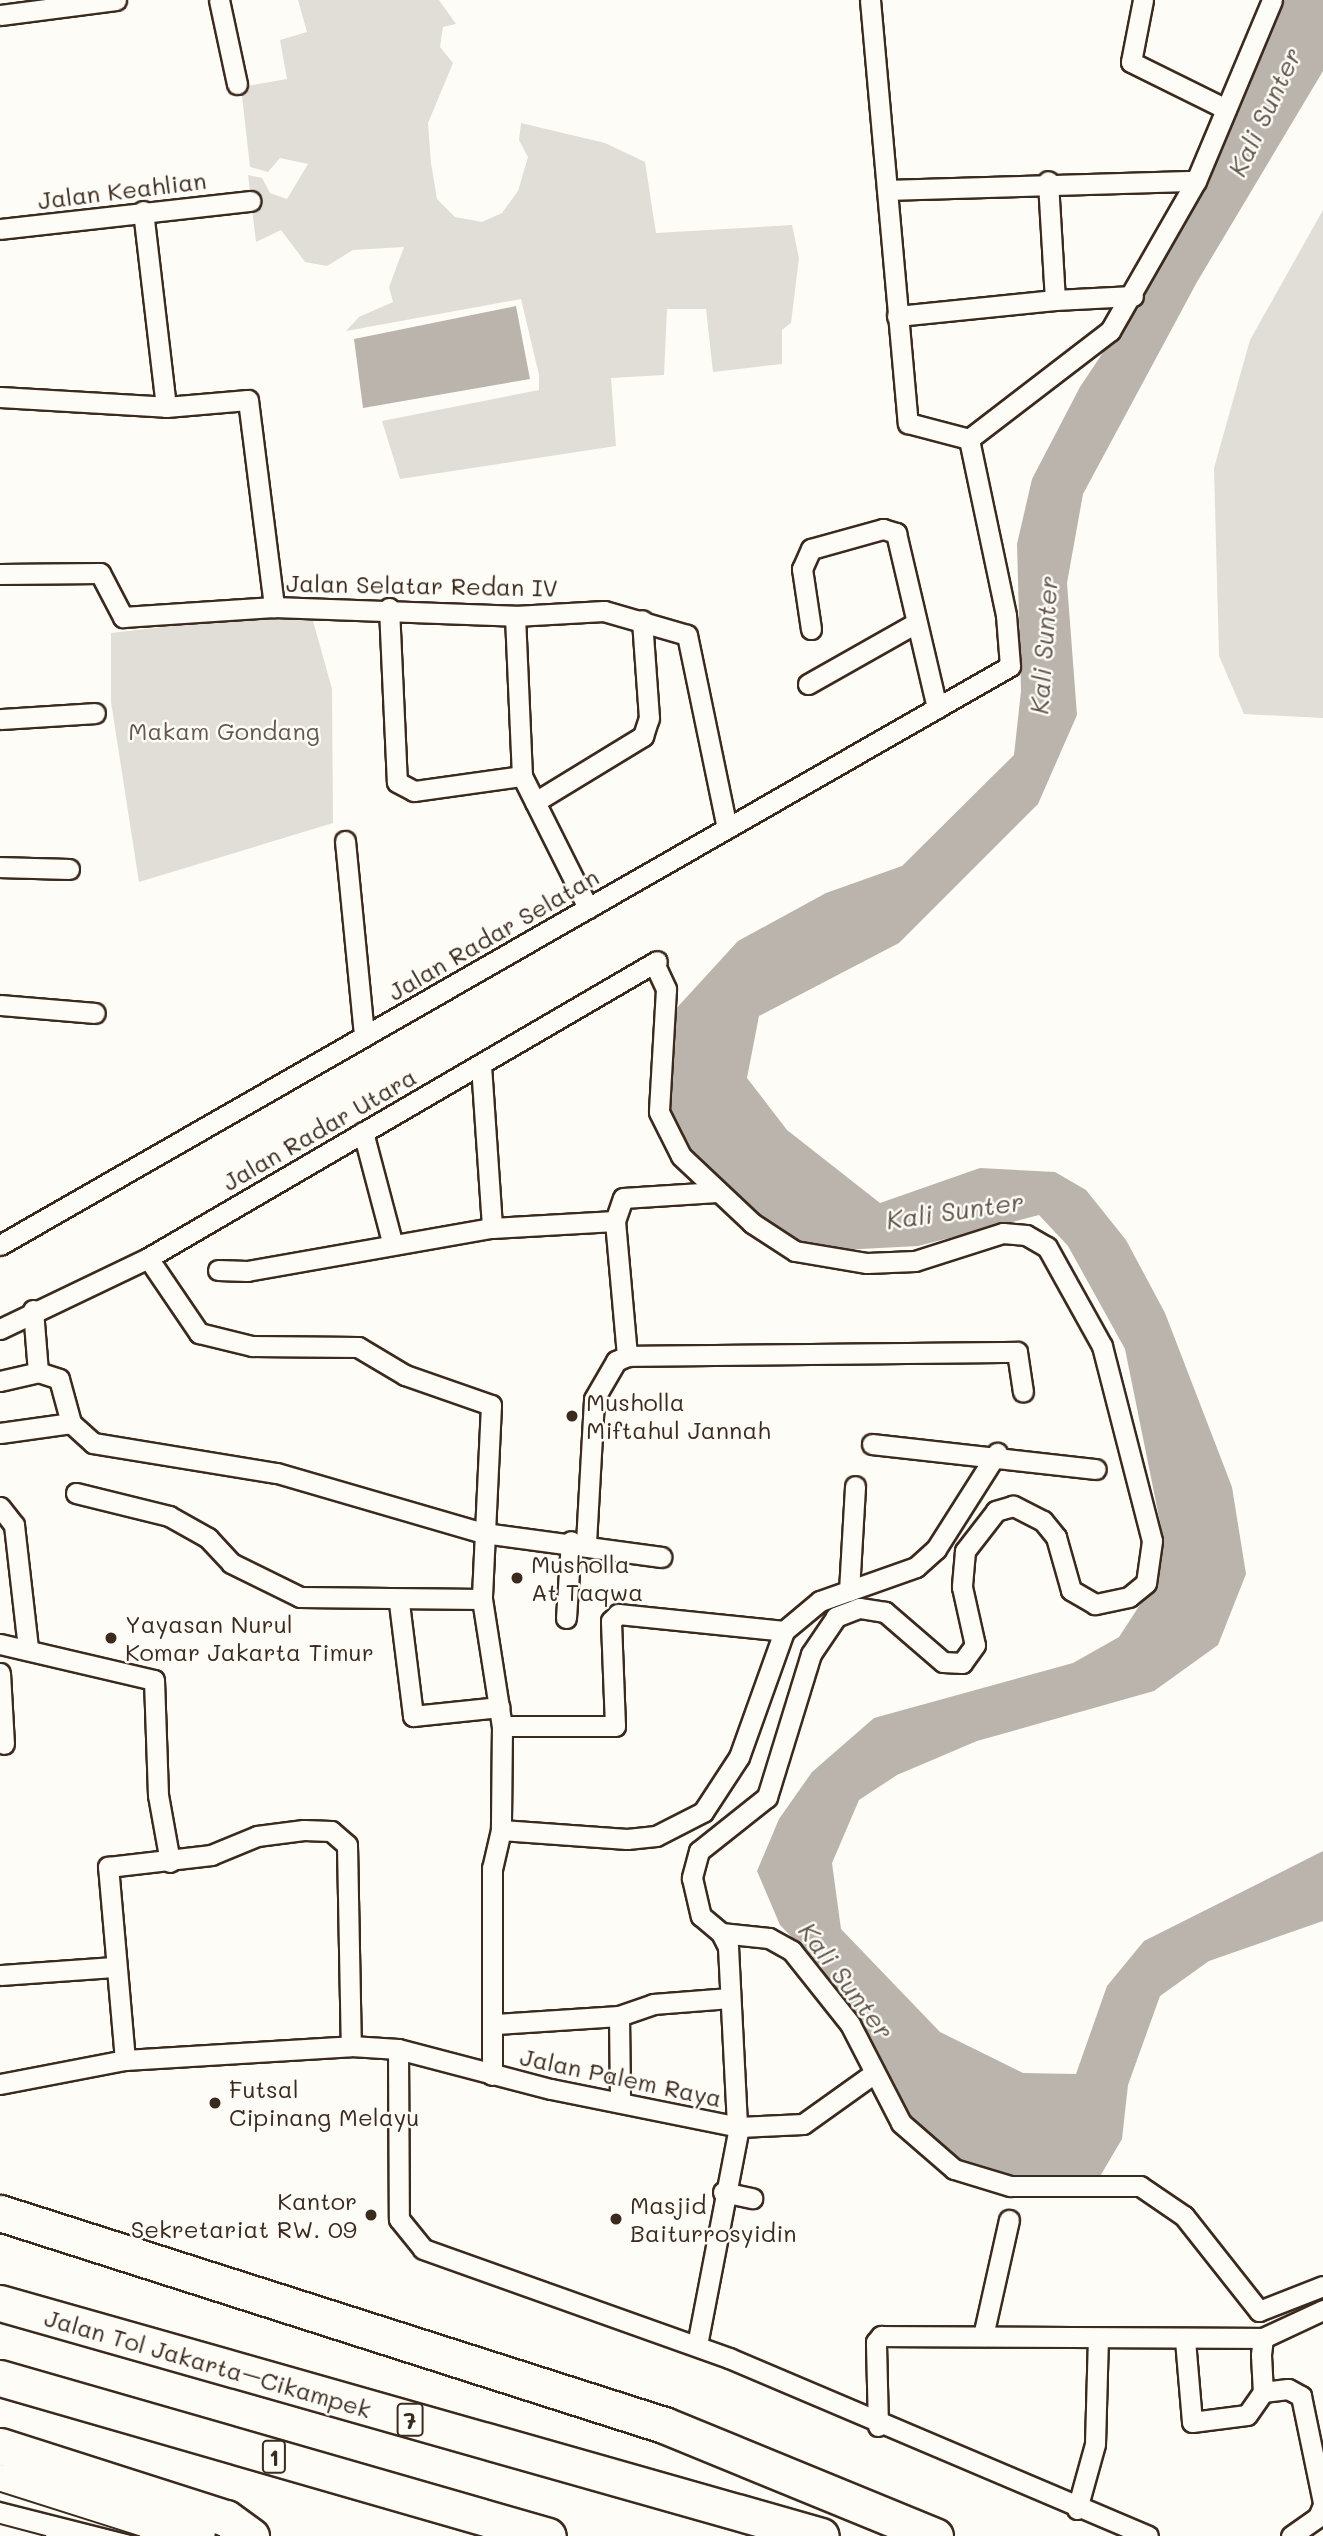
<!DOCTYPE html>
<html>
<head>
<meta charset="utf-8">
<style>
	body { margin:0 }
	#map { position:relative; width:1323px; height:2536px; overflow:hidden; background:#fdfcf7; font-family:Mali,sans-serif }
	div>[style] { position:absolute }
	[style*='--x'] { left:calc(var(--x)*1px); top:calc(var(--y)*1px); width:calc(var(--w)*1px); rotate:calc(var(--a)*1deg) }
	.green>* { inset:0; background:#e1ded7 }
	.water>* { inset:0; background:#bbb4ad }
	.roads { filter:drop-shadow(2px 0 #3b2a1e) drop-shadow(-2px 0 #3b2a1e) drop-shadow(0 2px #3b2a1e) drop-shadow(0 -2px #3b2a1e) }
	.street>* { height:19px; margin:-9.5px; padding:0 9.5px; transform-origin:9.5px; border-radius:9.5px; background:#fdfcf7 }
	.highway>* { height:35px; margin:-17.5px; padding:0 17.5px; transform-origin:17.5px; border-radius:17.5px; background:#fdfcf7 }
	.tram>* { height:2px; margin:-1px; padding:0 1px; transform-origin:1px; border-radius:1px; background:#3b2a1e }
	.dots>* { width:19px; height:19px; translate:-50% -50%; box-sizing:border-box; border:4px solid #fdfcf7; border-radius:50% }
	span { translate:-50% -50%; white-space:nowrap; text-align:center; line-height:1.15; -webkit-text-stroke:5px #fdfcf7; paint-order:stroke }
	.shield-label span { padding:2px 5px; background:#fdfcf7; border:2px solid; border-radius:5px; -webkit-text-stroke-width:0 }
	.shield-label { font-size:23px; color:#3b2a1e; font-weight:700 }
	.street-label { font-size:24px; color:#3b2a1e }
	.park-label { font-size:24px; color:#64574c }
	.poi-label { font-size:24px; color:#3b2a1e }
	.left { translate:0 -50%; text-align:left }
	.right { translate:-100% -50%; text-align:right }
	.water-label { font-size:26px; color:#615349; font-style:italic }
</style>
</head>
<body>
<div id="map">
	<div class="green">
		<div style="clip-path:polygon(298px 0,439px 0,456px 24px,443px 27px,440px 47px,453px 63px,428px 123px,431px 163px,437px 199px,455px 217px,482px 222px,502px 213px,518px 191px,528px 157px,519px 140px,521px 123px,605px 143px,645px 162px,656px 233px,792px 225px,799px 258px,791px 323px,782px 330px,782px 364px,713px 372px,706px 309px,667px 309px,664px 375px,611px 378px,616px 446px,400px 479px,382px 421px,539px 390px,539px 375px,521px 299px,346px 331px,359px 317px,393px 302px,389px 287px,404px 247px,353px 250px,327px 266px,305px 262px,281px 230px,256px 242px,248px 175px,262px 178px,270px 193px,287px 199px,308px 164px,280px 158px,268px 172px,250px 167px,241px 87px,287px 79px,280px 40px,307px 32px)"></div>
		<div style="clip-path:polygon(1323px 210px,1323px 718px,1244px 714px,1219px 656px,1214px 468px,1250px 340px)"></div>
		<div style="clip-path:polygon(310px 610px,332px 689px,333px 823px,139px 882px,111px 702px,111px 633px)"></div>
	</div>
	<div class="water">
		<div style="clip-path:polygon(1281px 0,1323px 0,1323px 71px,1197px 282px,1083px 494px,1067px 583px,1077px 715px,1038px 804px,899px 943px,759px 1016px,747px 1078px,787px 1130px,880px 1203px,980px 1168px,1055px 1172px,1086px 1190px,1126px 1240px,1165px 1313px,1232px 1487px,1246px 1574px,1218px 1645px,1154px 1691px,977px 1741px,897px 1775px,859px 1800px,832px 1863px,841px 1929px,940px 2032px,1023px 2073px,1076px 2074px,1107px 1986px,1144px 1941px,1323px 1851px,1323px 1921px,1209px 1961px,1160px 1996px,1128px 2085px,1122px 2139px,1099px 2178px,1034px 2186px,963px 2166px,921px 2137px,822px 1968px,780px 1925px,757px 1871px,779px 1819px,812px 1772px,874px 1718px,1073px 1663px,1119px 1637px,1149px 1591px,1161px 1527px,1125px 1349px,1068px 1246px,1039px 1215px,918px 1246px,803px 1252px,691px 1163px,661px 1088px,673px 1012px,738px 941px,826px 893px,902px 866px,1014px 755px,1021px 691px,1017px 544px,1032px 479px,1080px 387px,1154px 276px,1222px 144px)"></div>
		<div style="clip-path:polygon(516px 306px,530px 379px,363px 408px,354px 339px)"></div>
	</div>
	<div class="roads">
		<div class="street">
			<div style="--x:219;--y:0;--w:86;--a:77.9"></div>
			<div style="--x:870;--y:0;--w:425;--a:84.9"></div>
			<div style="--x:908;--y:423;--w:63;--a:14.7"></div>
			<div style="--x:969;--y:439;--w:178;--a:-37.5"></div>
			<div style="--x:1110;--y:331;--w:173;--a:-60.2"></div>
			<div style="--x:1196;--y:181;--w:196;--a:-67.2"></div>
			<div style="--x:1143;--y:0;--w:63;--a:101"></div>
			<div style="--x:1131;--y:62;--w:106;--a:26.3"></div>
			<div style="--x:0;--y:15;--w:117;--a:-7.4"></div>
			<div style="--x:887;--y:190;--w:309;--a:-1.7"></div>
			<div style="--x:143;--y:211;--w:197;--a:83.3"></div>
			<div style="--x:0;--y:229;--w:252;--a:-6.4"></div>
			<div style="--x:1055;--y:300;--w:78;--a:-2.9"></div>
			<div style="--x:897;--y:316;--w:159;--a:-5.8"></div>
			<div style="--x:1055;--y:300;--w:119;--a:-93.4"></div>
			<div style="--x:0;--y:397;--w:166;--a:3.4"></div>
			<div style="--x:166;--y:407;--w:82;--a:-4.9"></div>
			<div style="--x:248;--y:400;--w:209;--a:82.8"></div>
			<div style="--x:274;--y:607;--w:241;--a:2.1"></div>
			<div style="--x:515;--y:616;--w:89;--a:-3.2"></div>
			<div style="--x:604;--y:611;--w:86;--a:16.1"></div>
			<div style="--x:687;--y:635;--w:197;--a:78.3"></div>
			<div style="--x:0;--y:574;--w:100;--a:-0.6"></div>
			<div style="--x:100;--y:573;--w:50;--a:62.4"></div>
			<div style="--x:123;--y:617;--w:151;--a:-3.8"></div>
			<div style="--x:389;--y:608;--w:174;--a:87.4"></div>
			<div style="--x:397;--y:782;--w:19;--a:28"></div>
			<div style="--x:414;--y:791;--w:109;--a:-7.9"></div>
			<div style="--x:515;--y:616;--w:160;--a:87.5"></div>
			<div style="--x:522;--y:776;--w:148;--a:63.4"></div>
			<div style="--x:811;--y:629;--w:61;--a:-98.5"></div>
			<div style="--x:802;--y:569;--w:22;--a:-66"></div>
			<div style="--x:811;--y:549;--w:75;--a:-15.5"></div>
			<div style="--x:883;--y:529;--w:14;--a:17"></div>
			<div style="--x:896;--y:533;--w:180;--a:76.8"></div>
			<div style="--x:808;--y:684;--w:124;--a:-29.5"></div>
			<div style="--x:0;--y:719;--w:95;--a:-3.6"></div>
			<div style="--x:535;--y:802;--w:127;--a:-31.4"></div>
			<div style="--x:643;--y:736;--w:19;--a:-72"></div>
			<div style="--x:649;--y:718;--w:98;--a:-94.1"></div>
			<div style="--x:345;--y:841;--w:196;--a:84.4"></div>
			<div style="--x:0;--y:867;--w:69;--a:1.7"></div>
			<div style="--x:654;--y:963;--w:29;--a:65"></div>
			<div style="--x:666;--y:989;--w:123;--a:93.3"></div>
			<div style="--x:659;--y:1112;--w:49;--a:63.4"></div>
			<div style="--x:681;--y:1156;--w:98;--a:43.3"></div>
			<div style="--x:752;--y:1223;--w:51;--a:33.1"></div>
			<div style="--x:795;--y:1251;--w:73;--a:9.5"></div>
			<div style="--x:867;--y:1263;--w:48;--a:-2.4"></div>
			<div style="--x:915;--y:1261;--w:92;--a:-17.7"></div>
			<div style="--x:1003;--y:1233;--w:23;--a:5"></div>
			<div style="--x:1026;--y:1235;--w:24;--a:30"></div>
			<div style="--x:1047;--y:1247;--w:113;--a:60.9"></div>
			<div style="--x:1102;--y:1346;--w:201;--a:75.6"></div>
			<div style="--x:1152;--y:1541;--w:42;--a:98.1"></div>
			<div style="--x:1146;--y:1583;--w:22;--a:141"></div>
			<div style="--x:1129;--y:1597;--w:35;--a:168"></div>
			<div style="--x:1095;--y:1604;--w:28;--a:-150"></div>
			<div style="--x:1071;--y:1590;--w:55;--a:-105.8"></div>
			<div style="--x:1056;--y:1537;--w:21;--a:-129"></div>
			<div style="--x:1043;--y:1521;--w:34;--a:-153"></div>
			<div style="--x:1013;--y:1506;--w:18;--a:164"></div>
			<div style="--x:996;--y:1511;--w:51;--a:127.8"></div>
			<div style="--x:965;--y:1551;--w:36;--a:95"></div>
			<div style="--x:962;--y:1587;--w:59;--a:77.4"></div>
			<div style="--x:975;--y:1645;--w:22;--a:126"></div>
			<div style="--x:962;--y:1663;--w:19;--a:-177"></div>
			<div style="--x:943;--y:1662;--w:77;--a:-139.2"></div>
			<div style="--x:885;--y:1612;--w:26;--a:-171"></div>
			<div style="--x:859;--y:1608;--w:25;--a:159"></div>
			<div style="--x:836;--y:1617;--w:45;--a:124"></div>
			<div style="--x:811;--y:1654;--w:150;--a:107.1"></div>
			<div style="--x:767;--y:1797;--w:87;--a:141.5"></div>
			<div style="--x:699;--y:1851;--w:28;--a:105"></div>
			<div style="--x:692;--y:1878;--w:39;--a:77"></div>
			<div style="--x:701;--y:1916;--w:26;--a:40"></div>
			<div style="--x:721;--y:1933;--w:48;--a:5.9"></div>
			<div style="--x:769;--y:1938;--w:26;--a:29"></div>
			<div style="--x:792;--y:1951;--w:93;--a:51.5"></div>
			<div style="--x:850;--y:2024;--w:111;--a:62.7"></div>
			<div style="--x:901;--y:2123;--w:70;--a:41"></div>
			<div style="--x:954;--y:2169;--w:59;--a:16.9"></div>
			<div style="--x:1010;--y:2186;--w:130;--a:0"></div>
			<div style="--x:1140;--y:2186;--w:53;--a:34.3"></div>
			<div style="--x:1184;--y:2216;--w:121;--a:51.7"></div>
			<div style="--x:1259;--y:2311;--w:69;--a:-21.3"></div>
			<div style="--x:0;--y:1005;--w:95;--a:4.8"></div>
			<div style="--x:481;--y:1065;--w:163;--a:86.1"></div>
			<div style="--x:363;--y:1132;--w:114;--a:75.2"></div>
			<div style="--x:615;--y:1221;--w:136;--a:84.9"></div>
			<div style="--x:0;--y:1245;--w:1164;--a:-29.82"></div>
			<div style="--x:1010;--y:666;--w:51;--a:-94.5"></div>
			<div style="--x:1006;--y:615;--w:180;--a:-101.9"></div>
			<div style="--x:148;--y:1258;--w:91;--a:55.8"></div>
			<div style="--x:199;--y:1333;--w:55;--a:13.8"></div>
			<div style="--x:252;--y:1346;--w:106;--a:0.5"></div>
			<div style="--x:358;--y:1347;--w:55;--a:30.8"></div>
			<div style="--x:405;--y:1375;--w:91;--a:19.2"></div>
			<div style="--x:491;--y:1405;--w:194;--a:92.7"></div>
			<div style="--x:482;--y:1599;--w:129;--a:81.1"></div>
			<div style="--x:502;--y:1726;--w:104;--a:90.6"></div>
			<div style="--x:501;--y:1830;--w:39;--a:103"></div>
			<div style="--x:492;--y:1868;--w:207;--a:90"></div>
			<div style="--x:218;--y:1270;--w:29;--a:2"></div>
			<div style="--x:247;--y:1271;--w:249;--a:-10"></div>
			<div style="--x:492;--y:1228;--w:123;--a:-3.3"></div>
			<div style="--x:615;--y:1221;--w:24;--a:-71"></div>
			<div style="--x:623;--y:1198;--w:94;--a:-3.7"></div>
			<div style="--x:33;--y:1310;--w:62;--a:85.4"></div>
			<div style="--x:38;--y:1372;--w:22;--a:18"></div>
			<div style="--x:59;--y:1379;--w:46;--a:74.7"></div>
			<div style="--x:71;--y:1423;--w:30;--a:42"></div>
			<div style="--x:93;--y:1443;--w:186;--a:9.3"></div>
			<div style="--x:277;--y:1473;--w:216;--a:16.2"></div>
			<div style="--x:484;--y:1533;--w:179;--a:7.7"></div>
			<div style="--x:0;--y:1329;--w:164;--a:-25.6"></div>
			<div style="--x:148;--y:1258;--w:589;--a:-30.26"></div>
			<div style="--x:0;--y:1381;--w:39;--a:-13"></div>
			<div style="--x:0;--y:1433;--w:72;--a:-8"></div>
			<div style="--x:872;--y:1444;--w:225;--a:6.4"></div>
			<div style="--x:76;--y:1493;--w:96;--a:13.9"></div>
			<div style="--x:169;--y:1516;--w:45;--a:29.4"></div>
			<div style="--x:208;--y:1538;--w:34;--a:47"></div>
			<div style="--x:231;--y:1563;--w:77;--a:26.2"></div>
			<div style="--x:300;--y:1597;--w:182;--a:0.6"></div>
			<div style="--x:0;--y:1507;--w:23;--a:52"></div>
			<div style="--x:14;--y:1525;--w:123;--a:83.5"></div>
			<div style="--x:586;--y:1543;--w:144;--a:-86.8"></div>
			<div style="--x:594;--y:1399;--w:44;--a:-59.9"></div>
			<div style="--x:616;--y:1361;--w:12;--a:-24"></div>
			<div style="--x:627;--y:1356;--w:390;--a:-0.6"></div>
			<div style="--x:1017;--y:1352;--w:40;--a:81.5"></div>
			<div style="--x:849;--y:1591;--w:105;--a:-86.7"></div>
			<div style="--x:399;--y:1603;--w:114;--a:82.9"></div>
			<div style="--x:413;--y:1716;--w:87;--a:-5.9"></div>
			<div style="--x:566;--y:1618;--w:77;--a:-86.3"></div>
			<div style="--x:0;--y:1644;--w:158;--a:13.2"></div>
			<div style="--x:154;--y:1680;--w:115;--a:88"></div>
			<div style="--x:158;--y:1795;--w:68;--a:79.8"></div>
			<div style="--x:0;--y:1673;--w:71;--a:86.8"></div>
			<div style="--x:502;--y:1726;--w:113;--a:0"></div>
			<div style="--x:615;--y:1726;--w:105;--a:-92.2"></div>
			<div style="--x:611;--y:1621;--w:10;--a:-45"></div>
			<div style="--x:618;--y:1614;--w:167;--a:5.8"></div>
			<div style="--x:501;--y:1830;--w:126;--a:4.1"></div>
			<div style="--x:627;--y:1839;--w:29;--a:-6"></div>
			<div style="--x:656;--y:1836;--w:53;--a:-27.1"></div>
			<div style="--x:703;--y:1812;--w:66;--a:-56.8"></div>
			<div style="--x:739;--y:1757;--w:134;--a:-70.3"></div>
			<div style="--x:784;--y:1631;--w:47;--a:-39.8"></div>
			<div style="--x:820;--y:1601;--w:102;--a:-19.5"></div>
			<div style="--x:916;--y:1567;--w:27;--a:-42"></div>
			<div style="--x:936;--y:1549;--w:114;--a:-57.6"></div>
			<div style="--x:721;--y:1933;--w:16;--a:63"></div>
			<div style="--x:728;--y:1947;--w:179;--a:87.1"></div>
			<div style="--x:0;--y:1975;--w:115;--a:-4"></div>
			<div style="--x:619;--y:2016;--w:86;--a:89.3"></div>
			<div style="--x:496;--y:2024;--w:123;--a:-3.7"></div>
			<div style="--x:619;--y:2016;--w:36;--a:-19"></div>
			<div style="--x:653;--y:2004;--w:77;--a:-4.5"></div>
			<div style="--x:398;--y:2049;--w:170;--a:89.7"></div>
			<div style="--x:399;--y:2219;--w:38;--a:51"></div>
			<div style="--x:423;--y:2249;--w:325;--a:19.6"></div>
			<div style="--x:729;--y:2358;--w:455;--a:23"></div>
			<div style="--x:125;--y:2060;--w:194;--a:-95"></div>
			<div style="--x:108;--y:1867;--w:104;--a:-6.6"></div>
			<div style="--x:211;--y:1855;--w:50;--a:-22.4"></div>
			<div style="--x:257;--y:1836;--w:47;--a:-7.3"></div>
			<div style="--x:304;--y:1830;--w:27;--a:2"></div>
			<div style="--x:331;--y:1831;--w:21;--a:41"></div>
			<div style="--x:347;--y:1845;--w:201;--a:88.9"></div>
			<div style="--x:0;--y:2084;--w:127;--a:-10.9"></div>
			<div style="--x:125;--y:2060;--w:226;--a:-3.5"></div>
			<div style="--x:351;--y:2046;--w:47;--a:3.7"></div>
			<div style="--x:398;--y:2049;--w:158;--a:14.7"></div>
			<div style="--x:551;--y:2089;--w:192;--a:11.4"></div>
			<div style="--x:739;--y:2127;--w:64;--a:-2.7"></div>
			<div style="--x:803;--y:2124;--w:86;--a:-35.5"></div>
			<div style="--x:723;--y:2192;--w:30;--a:12"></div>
			<div style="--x:1323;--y:2310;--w:66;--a:155"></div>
			<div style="--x:1263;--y:2338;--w:17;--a:97"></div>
			<div style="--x:1261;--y:2355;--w:37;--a:87"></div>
			<div style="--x:1263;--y:2392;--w:25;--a:-7"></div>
			<div style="--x:1288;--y:2389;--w:15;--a:28"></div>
			<div style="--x:1301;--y:2396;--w:108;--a:78.3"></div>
			<div style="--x:983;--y:2336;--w:119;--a:-77.4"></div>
			<div style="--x:1185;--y:2340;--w:82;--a:85.1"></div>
			<div style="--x:1192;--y:2422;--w:55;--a:-7.3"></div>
			<div style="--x:1247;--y:2415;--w:28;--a:-55"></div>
			<div style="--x:697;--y:2345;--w:222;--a:-79.1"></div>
			<div style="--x:878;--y:2426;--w:84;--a:-91.4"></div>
			<div style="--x:876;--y:2342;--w:8;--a:-50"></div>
			<div style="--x:881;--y:2336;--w:382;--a:0.3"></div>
			<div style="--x:1077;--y:2509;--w:67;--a:-74.5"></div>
			<div style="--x:1095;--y:2444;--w:106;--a:-88.4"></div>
			<div style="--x:1291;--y:2536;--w:33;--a:-35"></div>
			<div style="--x:1318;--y:2517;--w:13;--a:-67"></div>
		</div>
		<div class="highway">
			<div style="--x:0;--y:2213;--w:697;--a:17.71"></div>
			<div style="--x:664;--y:2425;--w:293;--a:22.3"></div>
			<div style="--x:0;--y:2303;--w:853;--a:15.84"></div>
			<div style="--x:0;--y:2378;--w:570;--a:16.08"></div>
			<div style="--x:0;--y:2446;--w:237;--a:17.7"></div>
			<div style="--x:226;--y:2518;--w:31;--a:36"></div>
			<div style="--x:0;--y:2482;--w:203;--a:14.2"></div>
		</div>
	</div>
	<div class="tram">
		<div style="--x:0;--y:2492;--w:146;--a:17.6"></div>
		<div style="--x:0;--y:2524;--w:47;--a:14.9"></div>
	</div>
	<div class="dots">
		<div style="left:572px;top:1416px;background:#3b2a1e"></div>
		<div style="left:517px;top:1578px;background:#3b2a1e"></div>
		<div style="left:111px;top:1638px;background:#3b2a1e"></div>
		<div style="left:215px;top:2103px;background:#3b2a1e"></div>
		<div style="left:371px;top:2215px;background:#3b2a1e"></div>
		<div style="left:616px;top:2219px;background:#3b2a1e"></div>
	</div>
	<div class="shield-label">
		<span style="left:410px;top:2420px">7</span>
		<span style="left:274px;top:2457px">1</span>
	</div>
	<div class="street-label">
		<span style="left:122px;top:190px;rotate:-7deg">Jalan Keahlian</span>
		<span style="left:422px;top:585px;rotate:1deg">Jalan Selatar Redan IV</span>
		<span style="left:493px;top:934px;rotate:-30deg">Jalan Radar Selatan</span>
		<span style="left:319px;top:1129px;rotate:-30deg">Jalan Radar Utara</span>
		<span style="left:621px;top:2077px;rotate:12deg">Jalan Palem Raya</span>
		<span style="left:208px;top:2363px;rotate:16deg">Jalan Tol Jakarta–Cikampek</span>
	</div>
	<div class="park-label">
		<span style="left:224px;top:731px">Makam Gondang</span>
	</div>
	<div class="poi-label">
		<span class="left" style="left:586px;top:1416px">Musholla<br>Miftahul Jannah</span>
		<span class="left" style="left:531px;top:1578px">Musholla<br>At Taqwa</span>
		<span class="left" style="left:125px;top:1638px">Yayasan Nurul<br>Komar Jakarta Timur</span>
		<span class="left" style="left:229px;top:2103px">Futsal<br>Cipinang Melayu</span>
		<span class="right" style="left:357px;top:2215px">Kantor<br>Sekretariat RW. 09</span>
		<span class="left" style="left:630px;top:2219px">Masjid<br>Baiturrosyidin</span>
	</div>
	<div class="water-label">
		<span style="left:1265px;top:112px;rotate:-65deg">Kali Sunter</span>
		<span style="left:1044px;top:645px;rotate:-86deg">Kali Sunter</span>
		<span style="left:955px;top:1211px;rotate:-8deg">Kali Sunter</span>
		<span style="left:846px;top:1981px;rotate:53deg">Kali Sunter</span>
	</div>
</div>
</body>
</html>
